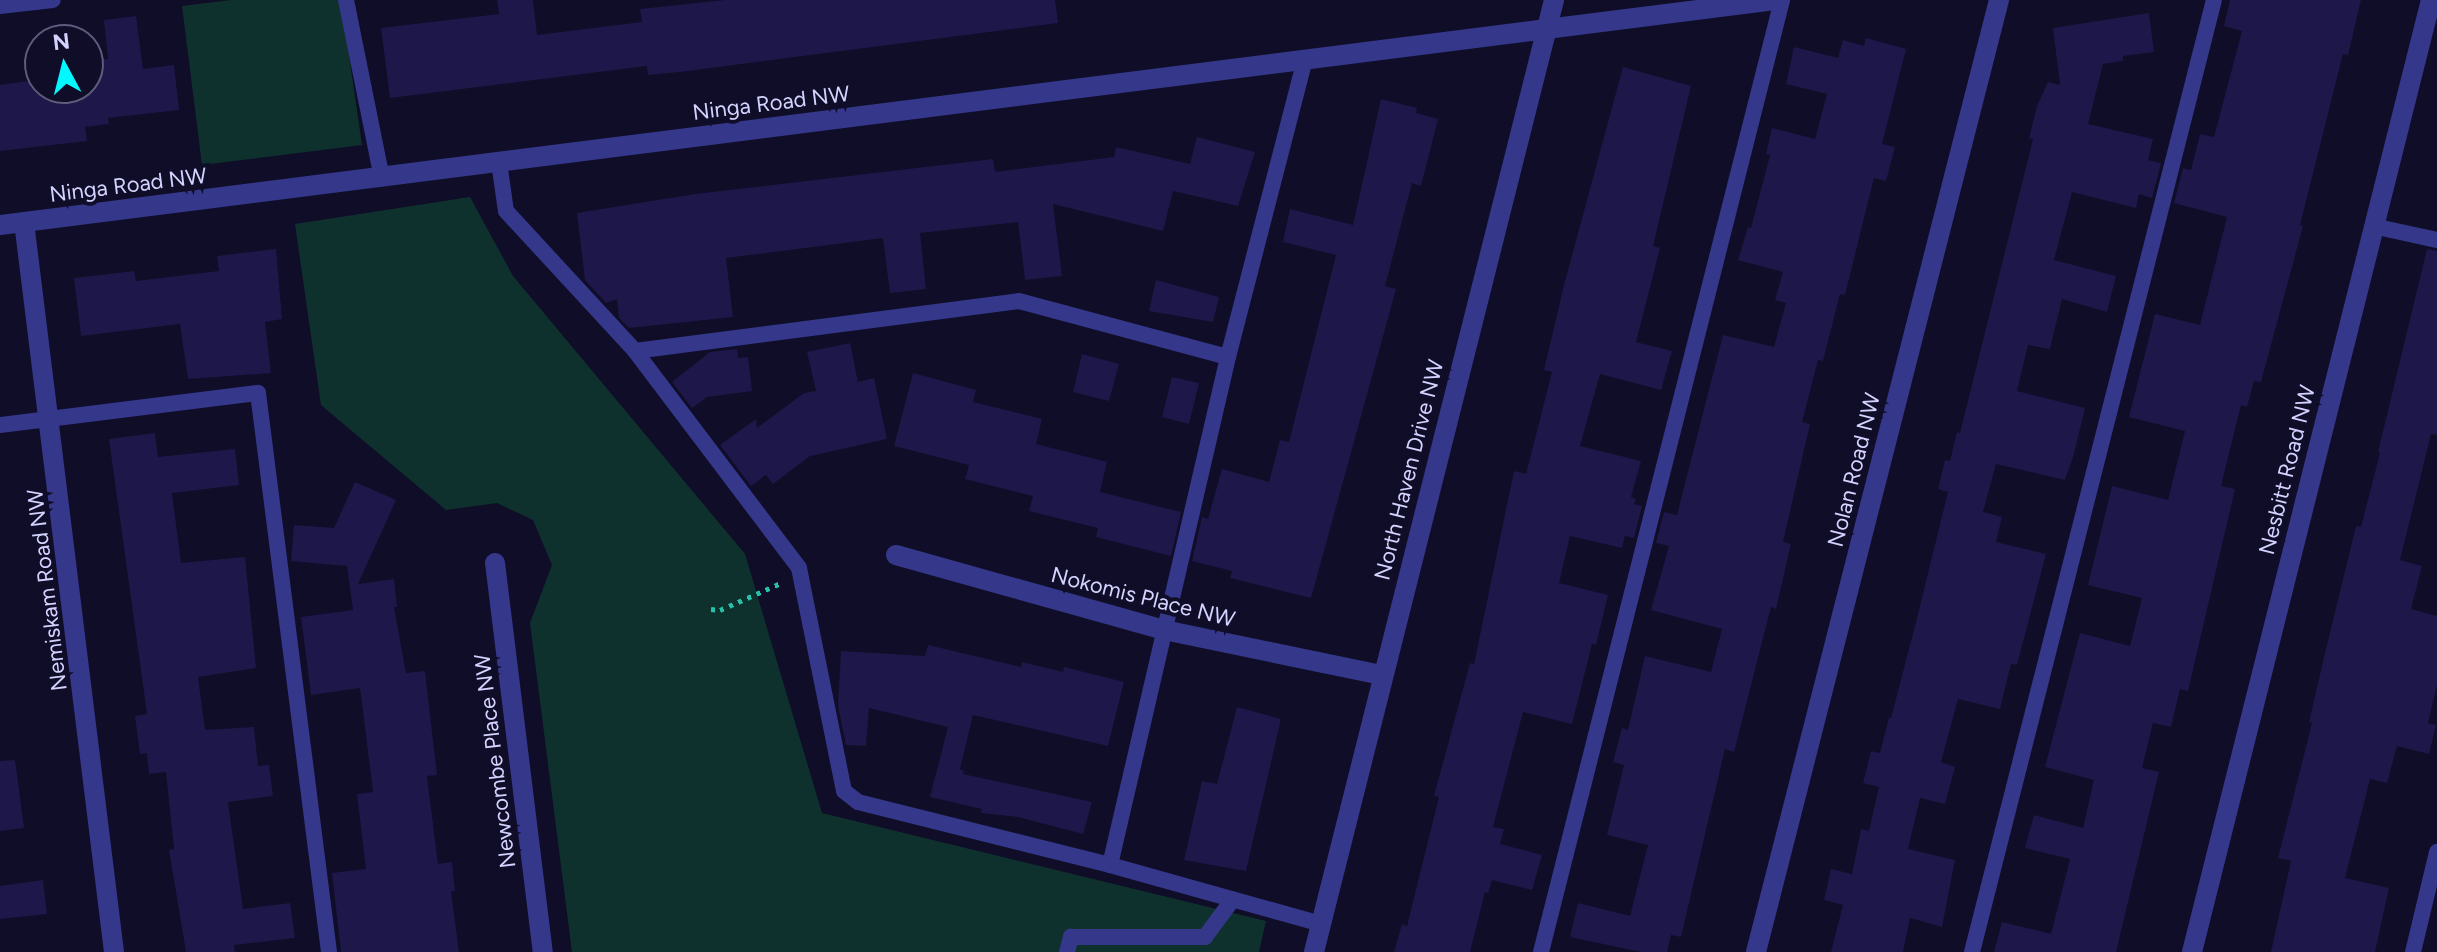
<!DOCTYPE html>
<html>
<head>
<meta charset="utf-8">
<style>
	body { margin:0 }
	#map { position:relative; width:2437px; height:952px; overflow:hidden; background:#0f0d27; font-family:Figtree,sans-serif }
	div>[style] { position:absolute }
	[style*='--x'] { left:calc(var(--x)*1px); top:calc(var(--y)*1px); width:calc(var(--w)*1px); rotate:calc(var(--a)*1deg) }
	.green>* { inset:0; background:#0f312d }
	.building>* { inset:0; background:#1e1749 }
	.path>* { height:5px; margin-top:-2.5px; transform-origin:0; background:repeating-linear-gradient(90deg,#25c1ab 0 4px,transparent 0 10px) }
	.service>* { height:16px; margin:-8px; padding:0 8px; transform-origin:8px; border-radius:8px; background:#34378a }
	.minor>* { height:20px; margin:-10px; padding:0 10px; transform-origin:10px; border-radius:10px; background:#34378a }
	span { translate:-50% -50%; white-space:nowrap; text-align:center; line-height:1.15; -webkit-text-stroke:8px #0f0d27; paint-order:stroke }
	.street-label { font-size:22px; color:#d4d3ff }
	.north { position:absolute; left:24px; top:24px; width:80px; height:80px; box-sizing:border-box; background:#0f0d27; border:2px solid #5e5c7d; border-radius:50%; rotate:353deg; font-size:22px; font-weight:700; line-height:32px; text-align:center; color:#d4d3ff }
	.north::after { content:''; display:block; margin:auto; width:28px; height:36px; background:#00f8fe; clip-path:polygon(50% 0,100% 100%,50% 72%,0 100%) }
</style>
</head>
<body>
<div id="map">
	<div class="green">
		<div style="clip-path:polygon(231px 0,341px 0,362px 145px,202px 165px,182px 6px)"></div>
		<div style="clip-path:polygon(470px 197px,513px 276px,745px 554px,822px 813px,1266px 921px,1259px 952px,572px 952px,530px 623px,552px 565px,533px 520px,497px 503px,446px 510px,321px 405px,295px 224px)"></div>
	</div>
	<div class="building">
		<div style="clip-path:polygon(497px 0,533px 0,537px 35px,642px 22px,640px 9px,725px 0,1055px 0,1058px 23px,680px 72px,648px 75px,647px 66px,390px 98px,381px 28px,499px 14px)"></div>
		<div style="clip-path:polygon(2230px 0,2361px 0,2348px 55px,2343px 54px,2300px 225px,2303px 226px,2261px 382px,2254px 381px,2247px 407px,2241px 405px,2221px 486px,2235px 489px,2188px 691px,2180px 689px,2171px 727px,2153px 723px,2142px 768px,2159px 772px,2116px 952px,1994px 952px,2002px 922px,2051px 934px,2070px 859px,2025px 848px,2034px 815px,2083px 828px,2094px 780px,2045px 767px,2080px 633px,2130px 646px,2142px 598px,2088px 585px,2112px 486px,2168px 500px,2185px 431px,2129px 417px,2155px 314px,2200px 325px,2227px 217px,2174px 203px,2183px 168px,2191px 170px,2200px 134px,2214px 137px,2242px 31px,2224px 26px)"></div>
		<div style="clip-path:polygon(2149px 13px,2154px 52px,2123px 56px,2123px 61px,2103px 64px,2088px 124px,2153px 139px,2148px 160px,2161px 163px,2152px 198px,2139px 194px,2136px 208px,2072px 192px,2054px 260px,2116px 276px,2107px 312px,2062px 299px,2050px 349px,2028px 345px,2017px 391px,2085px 408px,2074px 454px,2065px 480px,1996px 464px,1983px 512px,2002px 517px,1996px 542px,2046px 554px,2017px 665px,2011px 664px,2000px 709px,1958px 699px,1941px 762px,1955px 767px,1945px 804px,1920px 798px,1908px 849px,1955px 860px,1942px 927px,1910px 918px,1903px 952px,1831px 952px,1843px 905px,1824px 900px,1831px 869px,1852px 874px,1861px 829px,1869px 831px,1879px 787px,1863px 783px,1871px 751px,1880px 753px,1889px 718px,1891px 718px,1916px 622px,1948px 492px,1938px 489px,1945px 460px,1950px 461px,1957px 432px,1960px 433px,2033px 139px,2029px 138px,2037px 106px,2048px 82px,2060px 85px,2053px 28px)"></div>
		<div style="clip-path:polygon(136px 16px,143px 69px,174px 65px,179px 110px,108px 118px,109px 124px,85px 127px,87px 141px,0 151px,0 85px,35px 80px,36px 88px,88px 88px,88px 61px,108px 59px,104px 20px)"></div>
		<div style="clip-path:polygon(1866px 38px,1906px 49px,1882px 144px,1895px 147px,1886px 181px,1874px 178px,1845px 295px,1840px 294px,1823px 361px,1818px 360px,1802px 422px,1810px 424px,1783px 542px,1791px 544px,1776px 609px,1771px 607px,1734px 752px,1725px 749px,1681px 937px,1671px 935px,1667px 952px,1641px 952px,1570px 937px,1578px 903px,1630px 916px,1648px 845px,1607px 835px,1624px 765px,1613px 762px,1622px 728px,1628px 730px,1645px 656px,1711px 672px,1722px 629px,1651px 610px,1669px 546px,1656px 543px,1664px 512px,1677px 515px,1723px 335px,1774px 347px,1786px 303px,1775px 300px,1783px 272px,1738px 260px,1748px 227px,1751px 228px,1770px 155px,1766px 154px,1772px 128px,1815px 139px,1827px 94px,1786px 84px,1794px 47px,1838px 58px,1843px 40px,1864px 46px)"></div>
		<div style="clip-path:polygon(1623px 67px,1691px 86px,1653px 246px,1660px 248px,1636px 342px,1672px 351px,1661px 390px,1600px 374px,1580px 446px,1641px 461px,1631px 497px,1636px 499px,1634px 504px,1642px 506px,1634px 538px,1625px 536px,1622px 548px,1570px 536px,1559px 583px,1608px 595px,1596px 645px,1592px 644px,1572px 724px,1523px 712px,1493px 827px,1504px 829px,1500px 844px,1542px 855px,1532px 890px,1492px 880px,1488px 893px,1485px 892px,1470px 952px,1394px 952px,1402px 924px,1407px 926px,1439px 797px,1434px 796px,1470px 663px,1474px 664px,1514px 471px,1526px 474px,1552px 372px,1544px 370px,1564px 285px)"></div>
		<div style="clip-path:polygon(1381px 99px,1417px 108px,1416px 113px,1438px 119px,1421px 186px,1412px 183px,1385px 286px,1396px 289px,1311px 598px,1230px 578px,1232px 571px,1192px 561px,1202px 517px,1208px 519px,1222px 469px,1269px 482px,1280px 440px,1289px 442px,1336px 255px,1283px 242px,1290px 209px,1353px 225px)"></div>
		<div style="clip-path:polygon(1197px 137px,1255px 152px,1238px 206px,1173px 191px,1163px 231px,1053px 204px,1062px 276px,1025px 280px,1018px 222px,920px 233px,926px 289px,890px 293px,883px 238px,726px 258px,733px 317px,629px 328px,619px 318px,617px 299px,606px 303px,585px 280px,577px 213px,695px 194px,993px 159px,995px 172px,1114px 157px,1116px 147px,1190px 164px)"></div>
		<div style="clip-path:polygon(276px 249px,282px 319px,265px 322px,271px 373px,188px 379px,180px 324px,81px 336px,74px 278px,134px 271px,136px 281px,219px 271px,217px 256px)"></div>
		<div style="clip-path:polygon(2427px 249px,2437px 251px,2437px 435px,2431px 434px,2400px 560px,2422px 566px,2411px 609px,2437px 616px,2437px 685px,2428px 723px,2436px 725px,2429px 754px,2397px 746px,2387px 783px,2370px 779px,2345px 878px,2389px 888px,2375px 952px,2271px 952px,2291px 861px,2278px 858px,2312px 723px,2309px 722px,2325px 653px,2356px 526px,2361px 527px,2380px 453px,2378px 452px)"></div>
		<div style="clip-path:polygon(1156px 280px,1219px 297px,1213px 322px,1149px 311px)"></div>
		<div style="clip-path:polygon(850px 343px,858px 382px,874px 378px,887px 439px,810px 456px,773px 484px,766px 475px,751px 486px,720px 445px,756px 419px,757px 428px,804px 393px,816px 391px,807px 352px)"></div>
		<div style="clip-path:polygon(737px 349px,738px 358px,748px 357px,752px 391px,707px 397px,692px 408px,672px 382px,710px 352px)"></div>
		<div style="clip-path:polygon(1082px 354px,1119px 364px,1109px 401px,1073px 392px)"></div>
		<div style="clip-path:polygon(913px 373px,976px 390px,973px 402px,1042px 419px,1036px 444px,1107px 462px,1100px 492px,1181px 512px,1171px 556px,1096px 537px,1098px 528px,1029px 511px,1033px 496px,965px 479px,969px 465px,894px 446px)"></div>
		<div style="clip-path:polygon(1172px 377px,1199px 383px,1189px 424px,1162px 417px)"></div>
		<div style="clip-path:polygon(155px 433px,158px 457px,235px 449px,239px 485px,172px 493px,181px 563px,245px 557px,256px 668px,198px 677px,205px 730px,254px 727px,258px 766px,269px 765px,273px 796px,228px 802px,243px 909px,290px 903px,295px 938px,234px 945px,235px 952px,186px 952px,169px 850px,174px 849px,166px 772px,149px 774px,147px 753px,140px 754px,135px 716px,147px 714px,109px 439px)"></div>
		<div style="clip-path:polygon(355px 482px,396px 500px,358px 584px,394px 579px,397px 607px,394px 607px,406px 673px,425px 671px,437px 775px,427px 776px,438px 864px,452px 862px,455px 891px,451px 891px,459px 952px,341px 952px,332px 873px,366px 869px,357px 794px,373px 792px,360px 688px,311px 695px,301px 617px,353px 610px,347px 566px,291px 561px,294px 525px,334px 528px)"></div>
		<div style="clip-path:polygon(928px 645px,1021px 667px,1022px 662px,1063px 672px,1064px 667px,1124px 682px,1108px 746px,973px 715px,960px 769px,964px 771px,963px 774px,1092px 802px,1083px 834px,1018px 817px,981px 813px,982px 809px,930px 797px,948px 727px,869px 708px,866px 746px,846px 745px,838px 706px,841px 651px,925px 656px)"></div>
		<div style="clip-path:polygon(1237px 707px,1281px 719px,1246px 871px,1184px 860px,1202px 781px,1217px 784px)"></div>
		<div style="clip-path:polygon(15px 760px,24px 828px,0 831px,0 761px)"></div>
		<div style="clip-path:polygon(43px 880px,47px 914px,0 919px,0 886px)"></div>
	</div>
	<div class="path">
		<div style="--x:711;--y:609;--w:9;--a:6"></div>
		<div style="--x:720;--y:610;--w:67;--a:-23.9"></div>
	</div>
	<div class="service">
		<div style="--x:346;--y:0;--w:182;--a:78.6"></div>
		<div style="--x:0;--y:6;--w:53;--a:-6.5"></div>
		<div style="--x:499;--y:162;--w:49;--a:81.9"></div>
		<div style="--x:506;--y:211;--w:190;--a:47.3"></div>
		<div style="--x:635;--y:351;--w:272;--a:52.9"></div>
		<div style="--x:799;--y:568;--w:227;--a:78.6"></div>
		<div style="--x:844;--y:791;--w:18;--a:38"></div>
		<div style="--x:858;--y:802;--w:260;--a:14"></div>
		<div style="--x:1110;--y:865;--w:219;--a:15.6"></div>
		<div style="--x:2373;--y:226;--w:66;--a:12.3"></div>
		<div style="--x:635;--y:351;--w:387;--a:-7.4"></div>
		<div style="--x:1019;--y:301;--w:216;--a:15"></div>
		<div style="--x:0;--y:425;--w:260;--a:-7.1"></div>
		<div style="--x:258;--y:393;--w:563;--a:82.76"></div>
		<div style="--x:1110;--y:865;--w:522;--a:-76.92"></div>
		<div style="--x:1228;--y:357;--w:308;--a:-75.5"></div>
		<div style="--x:1067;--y:952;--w:16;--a:-75"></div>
		<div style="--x:1071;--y:937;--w:134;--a:0"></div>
		<div style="--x:1205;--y:937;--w:47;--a:-53.6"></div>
		<div style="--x:1541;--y:952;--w:982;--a:-75.79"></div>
		<div style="--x:1972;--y:952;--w:982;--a:-75.74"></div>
		<div style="--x:2413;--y:952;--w:103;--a:-76.5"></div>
	</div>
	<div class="minor">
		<div style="--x:24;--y:222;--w:736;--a:82.97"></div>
		<div style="--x:0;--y:225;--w:1791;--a:-7.22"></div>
		<div style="--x:896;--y:555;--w:278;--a:15.6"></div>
		<div style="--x:1164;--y:630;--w:222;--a:11.7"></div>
		<div style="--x:495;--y:563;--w:392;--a:83"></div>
		<div style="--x:1314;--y:952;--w:982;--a:-75.85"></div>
		<div style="--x:1756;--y:952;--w:983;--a:-75.68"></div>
		<div style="--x:2192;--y:952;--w:982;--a:-75.91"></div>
	</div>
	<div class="street-label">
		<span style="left:771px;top:103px;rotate:-7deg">Ninga Road NW</span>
		<span style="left:128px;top:185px;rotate:-7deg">Ninga Road NW</span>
		<span style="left:1409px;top:470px;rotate:-76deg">North Haven Drive NW</span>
		<span style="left:1854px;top:470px;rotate:-76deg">Nolan Road NW</span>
		<span style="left:2287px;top:470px;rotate:-76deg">Nesbitt Road NW</span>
		<span style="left:47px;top:590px;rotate:-97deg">Nemiskam Road NW</span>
		<span style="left:1143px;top:597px;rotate:14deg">Nokomis Place NW</span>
		<span style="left:495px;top:761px;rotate:-97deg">Newcombe Place NW</span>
	</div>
	<div class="north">N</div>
</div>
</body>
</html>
